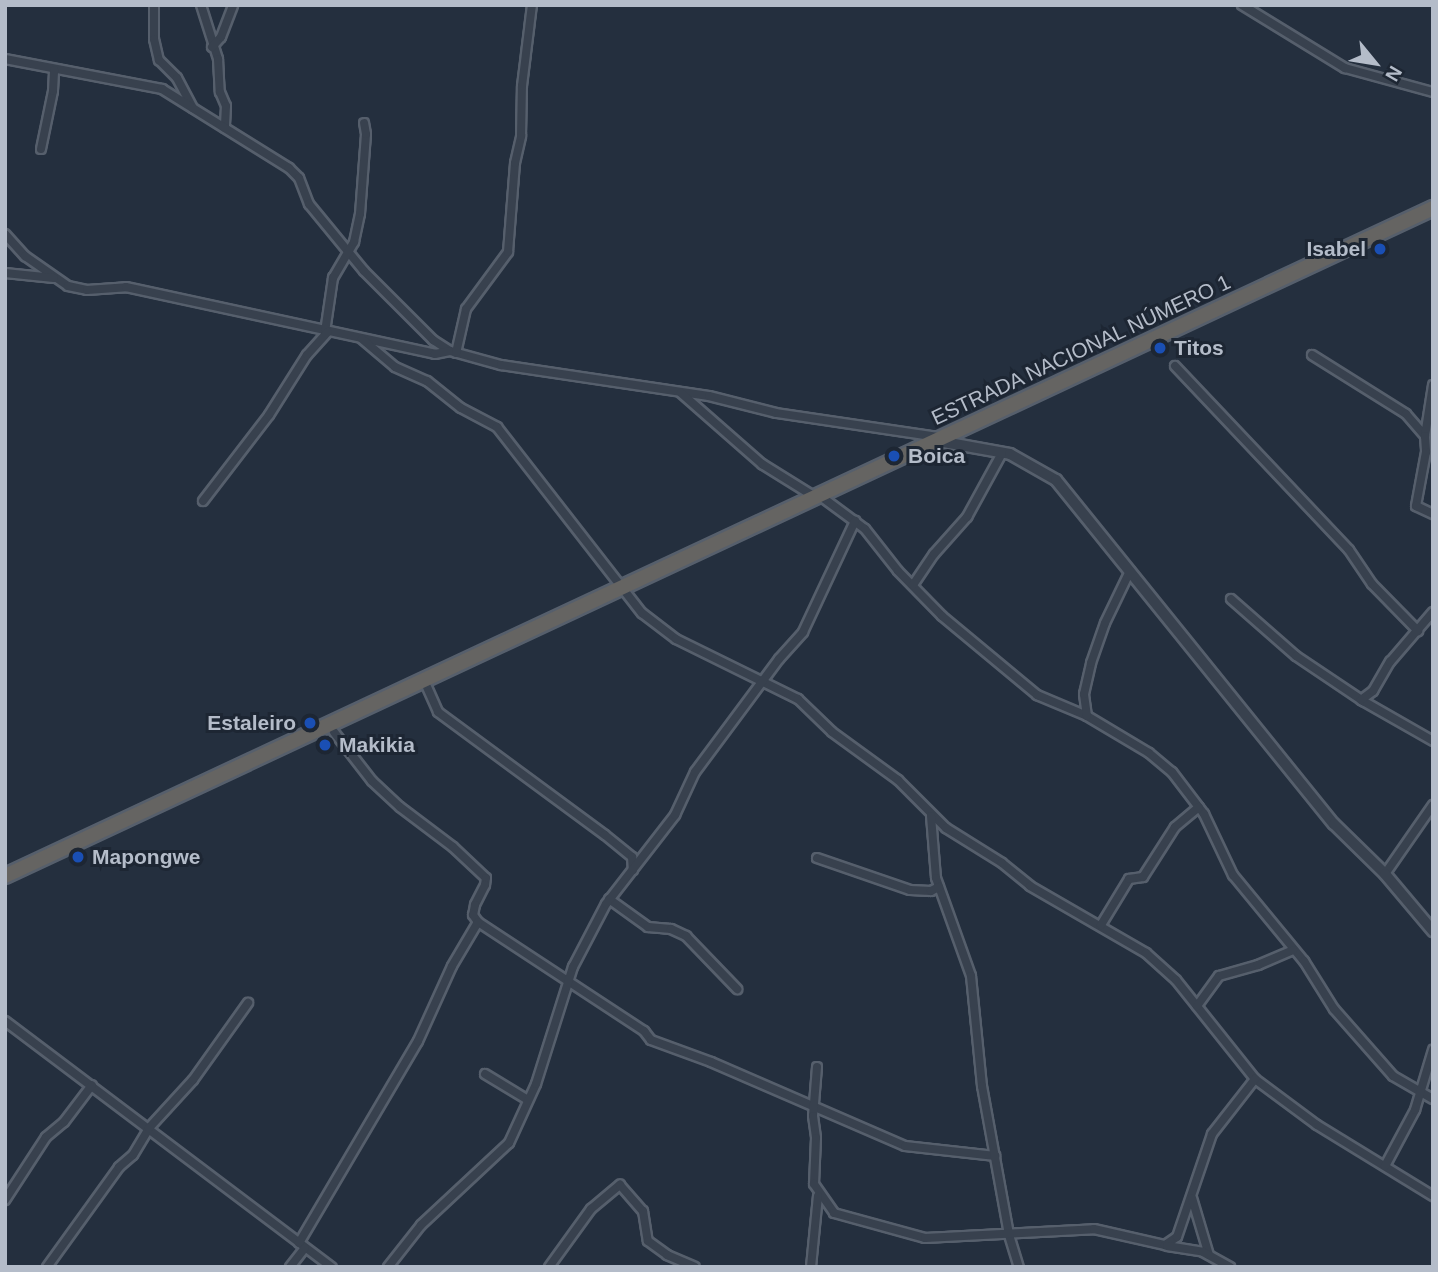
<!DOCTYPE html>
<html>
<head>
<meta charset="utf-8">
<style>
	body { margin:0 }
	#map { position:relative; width:1438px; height:1272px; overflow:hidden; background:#242f3e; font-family:Arial,sans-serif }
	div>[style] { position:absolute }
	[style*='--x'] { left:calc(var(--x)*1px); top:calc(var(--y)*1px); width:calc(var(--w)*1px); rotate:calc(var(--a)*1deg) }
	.roads { filter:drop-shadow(2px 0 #565f6c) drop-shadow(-2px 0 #565f6c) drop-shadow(0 2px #565f6c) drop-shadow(0 -2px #565f6c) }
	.minor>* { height:8px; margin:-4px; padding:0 4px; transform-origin:4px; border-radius:4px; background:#38414e }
	.tertiary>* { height:10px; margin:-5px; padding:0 5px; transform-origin:5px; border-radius:5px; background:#38414e }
	.trunk>* { height:14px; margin:-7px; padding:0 7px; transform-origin:7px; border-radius:7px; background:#656462 }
	.dots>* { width:19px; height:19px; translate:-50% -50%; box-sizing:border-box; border:4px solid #1d2633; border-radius:50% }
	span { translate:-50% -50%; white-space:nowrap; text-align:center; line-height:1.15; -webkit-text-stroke:6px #1d2633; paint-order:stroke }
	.poi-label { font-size:21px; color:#b4bcc9; font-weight:700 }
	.right { translate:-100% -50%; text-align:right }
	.left { translate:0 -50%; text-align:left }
	.street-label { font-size:21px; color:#b4bcc9 }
	.frame { position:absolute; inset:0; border:7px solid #b4bcc9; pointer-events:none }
	.north { position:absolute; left:1340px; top:28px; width:70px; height:70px; -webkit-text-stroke:5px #1d2633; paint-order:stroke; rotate:120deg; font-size:19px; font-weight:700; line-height:28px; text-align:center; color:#b4bcc9 }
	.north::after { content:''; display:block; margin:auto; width:24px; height:32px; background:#b4bcc9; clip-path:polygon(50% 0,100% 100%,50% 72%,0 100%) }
</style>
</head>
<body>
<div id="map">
	<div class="roads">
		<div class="minor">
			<div style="--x:154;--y:5;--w:34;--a:90"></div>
			<div style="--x:154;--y:39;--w:22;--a:77"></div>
			<div style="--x:159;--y:60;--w:25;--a:45"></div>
			<div style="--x:177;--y:78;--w:34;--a:62"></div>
			<div style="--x:201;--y:5;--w:57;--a:72.5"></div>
			<div style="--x:218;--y:59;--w:33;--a:87"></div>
			<div style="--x:220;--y:92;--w:15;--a:67"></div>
			<div style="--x:226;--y:106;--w:22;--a:93"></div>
			<div style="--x:1242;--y:5;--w:121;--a:31.5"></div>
			<div style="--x:1345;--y:68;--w:91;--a:15.3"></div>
			<div style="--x:212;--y:47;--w:13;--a:-48"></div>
			<div style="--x:221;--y:37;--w:34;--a:-69"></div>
			<div style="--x:5;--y:59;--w:160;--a:10.8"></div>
			<div style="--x:162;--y:89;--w:150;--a:31.9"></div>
			<div style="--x:289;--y:168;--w:14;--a:45"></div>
			<div style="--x:299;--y:178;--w:28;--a:69"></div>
			<div style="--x:309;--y:204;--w:87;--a:50.6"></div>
			<div style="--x:364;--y:271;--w:98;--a:45"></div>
			<div style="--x:433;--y:340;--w:20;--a:33"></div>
			<div style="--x:450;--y:351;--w:53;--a:15.4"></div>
			<div style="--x:501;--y:365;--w:210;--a:8.5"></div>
			<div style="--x:709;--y:396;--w:69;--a:14.2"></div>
			<div style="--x:776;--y:413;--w:165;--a:8.4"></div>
			<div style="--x:41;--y:149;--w:59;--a:-78.3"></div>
			<div style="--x:53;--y:91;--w:21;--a:-87"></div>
			<div style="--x:5;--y:234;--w:30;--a:48"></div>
			<div style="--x:25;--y:256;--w:52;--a:34.9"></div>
			<div style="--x:68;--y:286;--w:19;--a:12"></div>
			<div style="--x:87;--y:290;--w:39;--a:-4"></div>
			<div style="--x:126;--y:287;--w:316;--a:12.2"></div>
			<div style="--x:435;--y:354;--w:15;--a:-11"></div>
			<div style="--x:5;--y:273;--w:49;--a:5.8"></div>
			<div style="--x:325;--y:332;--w:55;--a:-81.6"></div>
			<div style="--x:333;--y:278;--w:42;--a:-59.7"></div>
			<div style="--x:354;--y:242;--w:29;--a:-78"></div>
			<div style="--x:360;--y:214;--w:80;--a:-85.7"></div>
			<div style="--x:366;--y:134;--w:11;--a:-100"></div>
			<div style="--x:362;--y:339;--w:43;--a:40.3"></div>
			<div style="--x:395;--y:367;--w:35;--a:24"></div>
			<div style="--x:427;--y:381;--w:43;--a:38.5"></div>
			<div style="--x:461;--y:408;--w:41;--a:27.8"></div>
			<div style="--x:497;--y:427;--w:236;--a:52.1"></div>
			<div style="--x:642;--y:613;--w:43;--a:37.4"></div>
			<div style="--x:676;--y:639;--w:136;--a:26.2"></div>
			<div style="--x:798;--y:699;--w:47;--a:44.1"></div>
			<div style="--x:832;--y:732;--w:82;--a:36"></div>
			<div style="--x:898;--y:780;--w:68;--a:45"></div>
			<div style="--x:946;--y:828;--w:66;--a:32"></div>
			<div style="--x:1002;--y:863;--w:36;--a:39"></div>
			<div style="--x:1030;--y:886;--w:134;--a:30"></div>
			<div style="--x:1146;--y:953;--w:40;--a:42"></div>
			<div style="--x:1176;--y:980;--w:127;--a:51.4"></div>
			<div style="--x:1255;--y:1079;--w:77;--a:36.6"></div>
			<div style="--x:1317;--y:1125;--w:136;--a:31.5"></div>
			<div style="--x:456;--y:353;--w:45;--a:-77.2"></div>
			<div style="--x:466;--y:309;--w:71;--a:-53.6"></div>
			<div style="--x:508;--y:252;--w:89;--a:-85.5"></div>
			<div style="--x:515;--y:163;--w:28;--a:-77"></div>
			<div style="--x:521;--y:136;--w:50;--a:-88.9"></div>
			<div style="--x:522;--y:86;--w:82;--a:-83"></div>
			<div style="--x:1312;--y:355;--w:111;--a:32.1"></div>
			<div style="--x:1406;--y:414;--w:29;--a:49"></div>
			<div style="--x:1175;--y:366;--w:253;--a:46.6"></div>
			<div style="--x:1349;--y:550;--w:41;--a:55.9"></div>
			<div style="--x:1372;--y:584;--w:66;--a:45.6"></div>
			<div style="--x:1433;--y:385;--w:52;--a:98.9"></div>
			<div style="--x:1425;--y:436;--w:16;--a:86"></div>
			<div style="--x:1426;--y:452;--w:55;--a:100.5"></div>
			<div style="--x:1416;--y:506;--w:19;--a:25"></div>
			<div style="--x:681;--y:393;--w:108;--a:41.2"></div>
			<div style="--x:762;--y:464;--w:62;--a:31.9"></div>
			<div style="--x:819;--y:495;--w:57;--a:36.5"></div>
			<div style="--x:865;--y:529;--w:53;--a:51.8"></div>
			<div style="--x:898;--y:571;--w:63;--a:45.6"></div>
			<div style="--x:942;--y:616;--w:124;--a:39.7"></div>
			<div style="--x:1037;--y:695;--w:54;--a:22.8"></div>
			<div style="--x:1087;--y:716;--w:72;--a:30.8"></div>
			<div style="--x:1149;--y:753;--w:30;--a:40"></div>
			<div style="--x:1172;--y:772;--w:53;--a:52.7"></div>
			<div style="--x:1204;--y:814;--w:68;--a:64.6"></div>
			<div style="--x:1233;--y:875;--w:112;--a:50.5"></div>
			<div style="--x:1304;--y:961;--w:57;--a:58"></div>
			<div style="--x:1334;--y:1009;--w:89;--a:48.6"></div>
			<div style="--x:1393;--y:1076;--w:46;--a:29.9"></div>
			<div style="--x:203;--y:501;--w:108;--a:-52.5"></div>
			<div style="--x:269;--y:415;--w:71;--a:-57.7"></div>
			<div style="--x:307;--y:355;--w:31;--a:-48"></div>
			<div style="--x:913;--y:585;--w:37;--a:-56"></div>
			<div style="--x:934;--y:554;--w:50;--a:-48.3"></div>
			<div style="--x:967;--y:517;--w:73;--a:-61.3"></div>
			<div style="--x:1231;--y:599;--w:86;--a:41.2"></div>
			<div style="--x:1296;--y:656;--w:81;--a:33.9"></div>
			<div style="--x:1363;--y:701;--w:81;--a:29.7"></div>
			<div style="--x:427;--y:687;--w:27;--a:66"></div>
			<div style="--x:438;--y:712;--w:207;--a:36.4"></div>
			<div style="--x:605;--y:835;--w:35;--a:39"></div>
			<div style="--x:632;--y:857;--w:13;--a:86"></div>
			<div style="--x:1361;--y:700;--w:15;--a:-37"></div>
			<div style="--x:1373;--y:691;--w:34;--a:-60"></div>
			<div style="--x:1390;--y:662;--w:66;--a:-49.3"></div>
			<div style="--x:1087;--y:716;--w:22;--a:-98"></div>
			<div style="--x:1084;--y:694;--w:32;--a:-77"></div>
			<div style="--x:1091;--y:663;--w:42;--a:-70.7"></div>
			<div style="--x:1105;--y:623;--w:58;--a:-64.3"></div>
			<div style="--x:334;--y:732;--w:62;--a:52.2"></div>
			<div style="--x:372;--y:781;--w:38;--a:43"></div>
			<div style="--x:400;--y:807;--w:66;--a:37"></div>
			<div style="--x:453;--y:847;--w:45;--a:43.2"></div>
			<div style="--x:486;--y:878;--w:7;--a:98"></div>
			<div style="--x:485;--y:885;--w:22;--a:117"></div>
			<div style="--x:475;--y:905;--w:10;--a:101"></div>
			<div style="--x:473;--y:915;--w:9;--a:54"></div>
			<div style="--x:478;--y:922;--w:199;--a:33.3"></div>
			<div style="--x:644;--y:1031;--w:11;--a:52"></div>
			<div style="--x:651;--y:1040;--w:64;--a:20.1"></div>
			<div style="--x:711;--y:1062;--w:211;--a:23.4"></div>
			<div style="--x:905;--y:1146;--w:91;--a:6.3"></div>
			<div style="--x:931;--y:816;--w:62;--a:85.4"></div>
			<div style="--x:936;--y:878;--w:104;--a:70.3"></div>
			<div style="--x:971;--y:976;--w:111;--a:84.3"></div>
			<div style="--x:982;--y:1086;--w:151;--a:79.7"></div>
			<div style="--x:1009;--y:1235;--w:34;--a:73"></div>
			<div style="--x:817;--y:858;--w:98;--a:19"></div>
			<div style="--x:910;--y:890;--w:21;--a:3"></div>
			<div style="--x:931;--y:891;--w:9;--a:-27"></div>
			<div style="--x:1385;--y:874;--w:84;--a:-55.2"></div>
			<div style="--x:609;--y:899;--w:48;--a:35.7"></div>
			<div style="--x:648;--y:927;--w:23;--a:5"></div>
			<div style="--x:671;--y:929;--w:17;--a:25"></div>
			<div style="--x:686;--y:936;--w:74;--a:46.1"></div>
			<div style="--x:1101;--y:925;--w:54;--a:-58.7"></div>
			<div style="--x:1129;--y:879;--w:14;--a:-8"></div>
			<div style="--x:1143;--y:877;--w:59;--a:-57.4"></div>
			<div style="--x:1175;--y:827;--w:31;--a:-40"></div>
			<div style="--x:1197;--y:1006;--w:37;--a:-54"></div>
			<div style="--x:1219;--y:976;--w:41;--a:-15.8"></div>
			<div style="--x:1258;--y:965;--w:38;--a:-23"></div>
			<div style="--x:5;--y:1021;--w:409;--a:37"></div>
			<div style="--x:817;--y:1067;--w:49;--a:94.7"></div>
			<div style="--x:813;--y:1116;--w:22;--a:82"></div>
			<div style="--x:816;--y:1138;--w:46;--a:92.5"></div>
			<div style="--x:814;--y:1184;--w:35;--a:55"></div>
			<div style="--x:834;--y:1213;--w:94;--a:15.4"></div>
			<div style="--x:925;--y:1238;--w:169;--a:-3"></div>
			<div style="--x:1094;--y:1229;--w:73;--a:12.7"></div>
			<div style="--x:1165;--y:1245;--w:14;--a:-34"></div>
			<div style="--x:1177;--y:1237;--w:109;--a:-71.2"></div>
			<div style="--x:1212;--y:1134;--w:70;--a:-52"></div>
			<div style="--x:485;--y:1074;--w:50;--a:31.2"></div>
			<div style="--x:1385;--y:1166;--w:64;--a:-61.8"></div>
			<div style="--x:1415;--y:1110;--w:63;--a:-73.3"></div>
			<div style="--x:1192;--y:1198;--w:59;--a:73.4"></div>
			<div style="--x:5;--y:1200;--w:75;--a:-56.9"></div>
			<div style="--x:46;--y:1137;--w:23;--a:-40"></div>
			<div style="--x:64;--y:1122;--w:46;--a:-52.9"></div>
			<div style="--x:299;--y:1243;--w:234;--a:-59.5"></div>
			<div style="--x:418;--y:1041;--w:82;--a:-65.6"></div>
			<div style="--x:452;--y:966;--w:51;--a:-59.4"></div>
			<div style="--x:1167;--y:1246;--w:36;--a:9"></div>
			<div style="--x:1203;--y:1252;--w:31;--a:29"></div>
			<div style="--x:47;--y:1267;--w:123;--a:-54.2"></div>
			<div style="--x:119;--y:1167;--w:18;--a:-41"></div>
			<div style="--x:133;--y:1155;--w:31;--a:-59"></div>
			<div style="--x:149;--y:1128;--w:65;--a:-47.5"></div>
			<div style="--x:193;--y:1080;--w:95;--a:-54.5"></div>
			<div style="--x:290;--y:1267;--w:24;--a:-52"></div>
			<div style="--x:388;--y:1267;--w:53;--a:-51.8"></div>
			<div style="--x:421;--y:1225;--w:120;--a:-43"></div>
			<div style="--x:509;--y:1143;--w:65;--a:-65.4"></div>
			<div style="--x:536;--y:1084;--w:123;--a:-72.5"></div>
			<div style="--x:573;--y:967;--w:71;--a:-62.4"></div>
			<div style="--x:606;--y:904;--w:113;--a:-52.2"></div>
			<div style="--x:675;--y:815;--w:47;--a:-65.1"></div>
			<div style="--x:695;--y:772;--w:141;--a:-53.4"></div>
			<div style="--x:779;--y:659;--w:36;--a:-48"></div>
			<div style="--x:803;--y:632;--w:123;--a:-64.9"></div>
			<div style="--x:549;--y:1267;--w:72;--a:-54.1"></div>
			<div style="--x:591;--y:1209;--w:38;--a:-40"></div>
			<div style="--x:620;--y:1185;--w:35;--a:49"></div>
			<div style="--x:643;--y:1211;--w:30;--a:81"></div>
			<div style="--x:648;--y:1241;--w:24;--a:36"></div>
			<div style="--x:667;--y:1255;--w:30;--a:23"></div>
			<div style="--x:811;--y:1267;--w:71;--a:-84.4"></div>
		</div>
		<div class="tertiary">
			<div style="--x:938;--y:441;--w:73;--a:10.2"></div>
			<div style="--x:1010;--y:454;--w:53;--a:29.5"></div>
			<div style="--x:1056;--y:480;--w:442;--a:51.1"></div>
			<div style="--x:1334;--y:824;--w:71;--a:44.4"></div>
			<div style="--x:1385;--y:874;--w:75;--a:49.9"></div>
		</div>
		<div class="trunk">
			<div style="--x:5;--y:876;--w:1577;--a:-25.07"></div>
		</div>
	</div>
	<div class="dots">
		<div style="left:1380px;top:249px;background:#1a4fb4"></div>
		<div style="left:1160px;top:348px;background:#1a4fb4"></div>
		<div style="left:894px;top:456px;background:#1a4fb4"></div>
		<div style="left:310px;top:723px;background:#1a4fb4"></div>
		<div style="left:325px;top:745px;background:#1a4fb4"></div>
		<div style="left:78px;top:857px;background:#1a4fb4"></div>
	</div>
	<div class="poi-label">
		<span class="right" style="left:1366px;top:249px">Isabel</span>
		<span class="left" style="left:1174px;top:348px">Titos</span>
		<span class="left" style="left:908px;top:456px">Boica</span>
		<span class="right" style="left:296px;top:723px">Estaleiro</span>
		<span class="left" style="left:339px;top:745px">Makikia</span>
		<span class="left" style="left:92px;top:857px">Mapongwe</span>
	</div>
	<div class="street-label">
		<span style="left:1081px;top:350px;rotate:-25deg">ESTRADA NACIONAL NÚMERO 1</span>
	</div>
	<div class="frame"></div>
	<div class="north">N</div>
</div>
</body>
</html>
